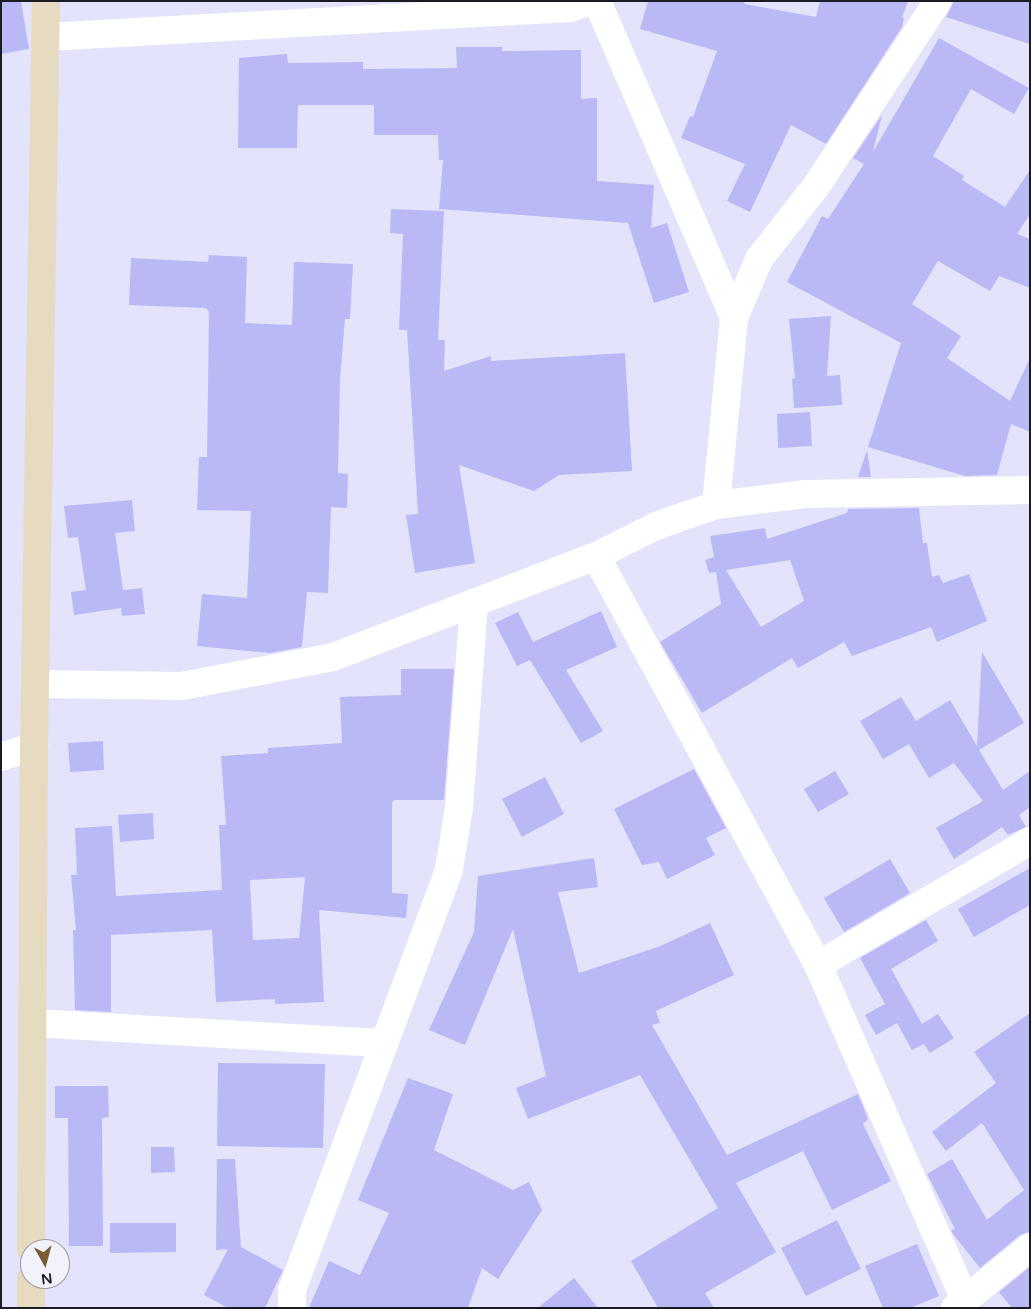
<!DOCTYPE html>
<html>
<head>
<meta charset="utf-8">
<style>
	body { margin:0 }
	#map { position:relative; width:1031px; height:1309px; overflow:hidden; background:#e3e3fb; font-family:"Varela Round",sans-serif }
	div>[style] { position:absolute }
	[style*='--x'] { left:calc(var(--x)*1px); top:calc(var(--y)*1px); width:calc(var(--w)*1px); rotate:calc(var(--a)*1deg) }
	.building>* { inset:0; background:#bbb9f5 }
	.street>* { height:28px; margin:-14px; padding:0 14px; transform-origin:14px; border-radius:14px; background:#fff }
	.secondary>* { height:28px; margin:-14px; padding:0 14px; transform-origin:14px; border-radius:14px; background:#e6dac0 }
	span { translate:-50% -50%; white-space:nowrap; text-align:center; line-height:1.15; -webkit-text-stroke:5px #f2f2fc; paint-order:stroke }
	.frame { position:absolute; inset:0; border:2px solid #1b1b24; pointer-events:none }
	.north { position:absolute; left:20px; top:1239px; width:50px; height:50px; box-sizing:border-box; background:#f2f2fc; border:1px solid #9c9ca6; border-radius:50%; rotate:173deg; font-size:14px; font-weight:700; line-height:20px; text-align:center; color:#1b1b24 }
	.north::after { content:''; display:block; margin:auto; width:18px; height:22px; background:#785e30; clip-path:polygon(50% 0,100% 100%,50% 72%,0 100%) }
</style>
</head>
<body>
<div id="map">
	<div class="building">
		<div style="clip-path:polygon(1px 1px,21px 1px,29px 49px,1px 54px)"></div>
		<div style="clip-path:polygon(648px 1px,745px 1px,744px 4px,816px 17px,820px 1px,908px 1px,902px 17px,904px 18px,902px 27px,826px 144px,791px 125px,750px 212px,727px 201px,745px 164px,681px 138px,690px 116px,693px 117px,717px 51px,640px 29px)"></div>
		<div style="clip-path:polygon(954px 1px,1030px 1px,1030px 44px,946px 17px)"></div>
		<div style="clip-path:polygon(939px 38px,1029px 88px,1014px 114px,971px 89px,933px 156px,964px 176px,962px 180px,1005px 207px,1030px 170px,1030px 214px,1017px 234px,1030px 239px,1030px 288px,999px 276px,990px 291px,938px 261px,912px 304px,961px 336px,947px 358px,1010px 401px,1030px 358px,1030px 432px,1011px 424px,997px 475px,965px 476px,868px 447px,901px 343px,787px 282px,822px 216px,828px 219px,864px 164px,853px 158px,882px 115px,873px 152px)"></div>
		<div style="clip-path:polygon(456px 47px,502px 47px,502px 51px,581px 50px,581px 99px,597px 98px,597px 181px,654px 185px,651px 228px,667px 223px,689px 292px,654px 303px,628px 223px,439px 209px,443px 160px,439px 160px,438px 135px,374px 135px,374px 105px,298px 105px,297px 148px,238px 148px,239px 58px,287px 54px,288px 63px,363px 62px,363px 69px,457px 68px)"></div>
		<div style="clip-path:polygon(391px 209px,444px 211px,438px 340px,445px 340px,444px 371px,491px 356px,491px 361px,625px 353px,632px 471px,559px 475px,534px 491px,459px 465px,475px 563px,415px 573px,406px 515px,418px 514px,407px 330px,399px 330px,403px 234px,390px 233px)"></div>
		<div style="clip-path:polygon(209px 255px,247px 257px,245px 323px,292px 325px,294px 262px,353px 264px,350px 319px,345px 319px,340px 378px,338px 473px,348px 474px,347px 508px,331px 507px,328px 593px,307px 592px,302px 647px,270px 653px,197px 646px,202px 594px,247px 598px,251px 511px,197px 510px,199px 457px,207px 457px,209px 312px,206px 308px,129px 305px,131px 258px,208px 262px)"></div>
		<div style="clip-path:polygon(831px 316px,827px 376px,840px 375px,842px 405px,794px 408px,792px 379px,795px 378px,789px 319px)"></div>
		<div style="clip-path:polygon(810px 412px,812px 446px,778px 448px,777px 414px)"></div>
		<div style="clip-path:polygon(867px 450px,871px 477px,858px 477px)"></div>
		<div style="clip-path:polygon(132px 500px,135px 531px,115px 533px,123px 590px,142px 588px,145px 614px,122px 616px,121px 608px,74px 615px,71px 592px,86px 590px,78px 537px,68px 538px,64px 506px)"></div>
		<div style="clip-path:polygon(evenodd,919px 508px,923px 543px,927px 543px,932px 577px,939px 575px,943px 583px,969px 574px,987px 621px,937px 642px,931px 627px,852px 656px,844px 642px,798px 668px,792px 658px,702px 713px,660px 642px,721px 604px,716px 572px,709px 573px,705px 560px,714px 557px,710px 536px,765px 528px,767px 539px,847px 513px,848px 509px,919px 508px,790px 560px,804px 601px,761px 627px,726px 570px,790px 560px)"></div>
		<div style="clip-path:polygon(601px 611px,617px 647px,566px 670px,603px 731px,581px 743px,530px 660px,517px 666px,495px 623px,518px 612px,533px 642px)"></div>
		<div style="clip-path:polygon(982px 652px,1024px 723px,979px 750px,1003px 790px,1030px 771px,1030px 807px,1019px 815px,1026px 827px,1008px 835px,1002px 827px,954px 859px,936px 828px,983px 801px,954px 763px,929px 778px,909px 744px,883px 759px,860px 721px,901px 697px,916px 721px,950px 700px,977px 746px)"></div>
		<div style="clip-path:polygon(evenodd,401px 669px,454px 669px,444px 800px,394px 800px,392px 803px,392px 893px,408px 894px,406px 918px,319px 910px,324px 1002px,275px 1004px,275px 999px,216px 1002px,212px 930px,111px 935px,111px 1012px,75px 1010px,73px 930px,76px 930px,71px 875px,77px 875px,75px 828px,112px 826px,116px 896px,222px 890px,219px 825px,226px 825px,221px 756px,268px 753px,268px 748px,342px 743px,340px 697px,401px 695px,401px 669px,305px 877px,299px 938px,253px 940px,250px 880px,305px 877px)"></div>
		<div style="clip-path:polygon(103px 741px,104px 770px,70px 772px,68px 743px)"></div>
		<div style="clip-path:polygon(694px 769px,726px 828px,706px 838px,715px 855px,667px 879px,659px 862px,642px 865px,614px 809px)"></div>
		<div style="clip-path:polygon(835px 771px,849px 794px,818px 812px,804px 789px)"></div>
		<div style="clip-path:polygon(545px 777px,564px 814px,522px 837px,502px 799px)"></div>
		<div style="clip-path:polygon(153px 813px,154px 839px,120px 842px,118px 815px)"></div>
		<div style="clip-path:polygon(594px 858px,598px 887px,558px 892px,579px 973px,658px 947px,710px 923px,734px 975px,656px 1011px,660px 1023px,652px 1025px,727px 1155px,858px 1094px,868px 1119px,863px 1124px,891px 1181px,832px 1210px,803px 1151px,736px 1183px,776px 1252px,705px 1293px,714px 1308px,658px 1308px,631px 1261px,718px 1208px,640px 1075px,528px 1119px,516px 1088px,546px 1076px,513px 929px,465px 1045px,429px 1030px,474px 932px,478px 876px)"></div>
		<div style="clip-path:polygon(890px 859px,910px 893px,844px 932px,824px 898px)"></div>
		<div style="clip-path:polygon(1030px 868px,1030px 905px,974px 937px,958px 909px)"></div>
		<div style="clip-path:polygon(926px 920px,938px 941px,891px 969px,922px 1024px,938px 1014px,954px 1038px,930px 1053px,924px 1044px,912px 1050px,897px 1023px,876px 1035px,865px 1015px,885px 1004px,860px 958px)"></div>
		<div style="clip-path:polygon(1030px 1013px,1030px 1232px,1020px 1235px,980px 1268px,953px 1234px,951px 1230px,955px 1229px,927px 1174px,952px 1159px,987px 1220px,1024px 1190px,982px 1123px,946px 1151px,932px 1132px,996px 1083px,974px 1052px)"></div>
		<div style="clip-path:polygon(218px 1063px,325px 1064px,323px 1148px,217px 1146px)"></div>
		<div style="clip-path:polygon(408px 1078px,453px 1094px,434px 1150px,513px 1190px,529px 1182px,542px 1210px,498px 1279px,482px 1268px,468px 1308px,309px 1308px,329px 1261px,360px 1275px,389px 1213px,358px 1200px)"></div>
		<div style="clip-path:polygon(55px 1086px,108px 1086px,109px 1117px,102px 1118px,103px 1246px,69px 1246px,68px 1118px,55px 1118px)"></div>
		<div style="clip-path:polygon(151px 1147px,174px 1147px,175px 1172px,151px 1173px)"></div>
		<div style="clip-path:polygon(217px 1159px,235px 1159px,241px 1247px,283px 1270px,265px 1308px,228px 1308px,204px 1295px,228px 1249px,216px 1250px)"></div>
		<div style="clip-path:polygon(837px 1220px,861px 1269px,806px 1296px,781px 1248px)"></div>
		<div style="clip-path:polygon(110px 1223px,176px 1223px,176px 1252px,110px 1253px)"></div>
		<div style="clip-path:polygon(917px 1244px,939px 1296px,910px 1308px,883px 1308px,865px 1266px)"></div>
		<div style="clip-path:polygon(1030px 1267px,1030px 1308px,1012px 1308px,999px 1292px)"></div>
		<div style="clip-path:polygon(574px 1278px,598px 1308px,538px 1308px)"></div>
	</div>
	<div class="street">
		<div style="--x:597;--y:1;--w:345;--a:66.6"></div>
		<div style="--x:46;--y:37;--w:525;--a:-3.17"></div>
		<div style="--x:570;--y:8;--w:21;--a:-19"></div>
		<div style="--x:716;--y:505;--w:188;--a:-84.5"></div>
		<div style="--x:734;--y:318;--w:64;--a:-67"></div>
		<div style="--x:759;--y:259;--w:94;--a:-51.9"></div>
		<div style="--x:817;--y:185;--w:220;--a:-56.7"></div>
		<div style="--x:596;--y:556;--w:465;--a:61.5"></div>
		<div style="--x:818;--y:965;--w:366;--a:66.3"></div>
		<div style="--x:35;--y:684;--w:147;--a:0.8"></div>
		<div style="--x:182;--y:686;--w:154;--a:-10.9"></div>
		<div style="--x:333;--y:657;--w:282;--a:-21"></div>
		<div style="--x:596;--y:556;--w:67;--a:-26.6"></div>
		<div style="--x:656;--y:526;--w:64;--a:-19.3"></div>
		<div style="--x:716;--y:505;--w:91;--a:-7"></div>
		<div style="--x:806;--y:494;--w:224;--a:-1"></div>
		<div style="--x:1;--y:757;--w:35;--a:-18"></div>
		<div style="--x:818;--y:965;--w:246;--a:-30.3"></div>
		<div style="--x:33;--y:1023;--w:352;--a:3.3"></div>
		<div style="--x:292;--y:1308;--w:18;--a:-90"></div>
		<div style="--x:292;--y:1290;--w:449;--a:-69.5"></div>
		<div style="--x:449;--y:869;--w:62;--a:-80.7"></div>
		<div style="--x:459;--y:808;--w:206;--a:-85.8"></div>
		<div style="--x:955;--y:1308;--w:97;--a:-39.1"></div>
	</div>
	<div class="secondary">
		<div style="--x:31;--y:1249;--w:503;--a:-89.66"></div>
		<div style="--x:34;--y:746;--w:745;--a:-89.08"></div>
		<div style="--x:31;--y:1308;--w:29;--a:-90"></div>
	</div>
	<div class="frame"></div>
	<div class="north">N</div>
</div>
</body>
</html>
